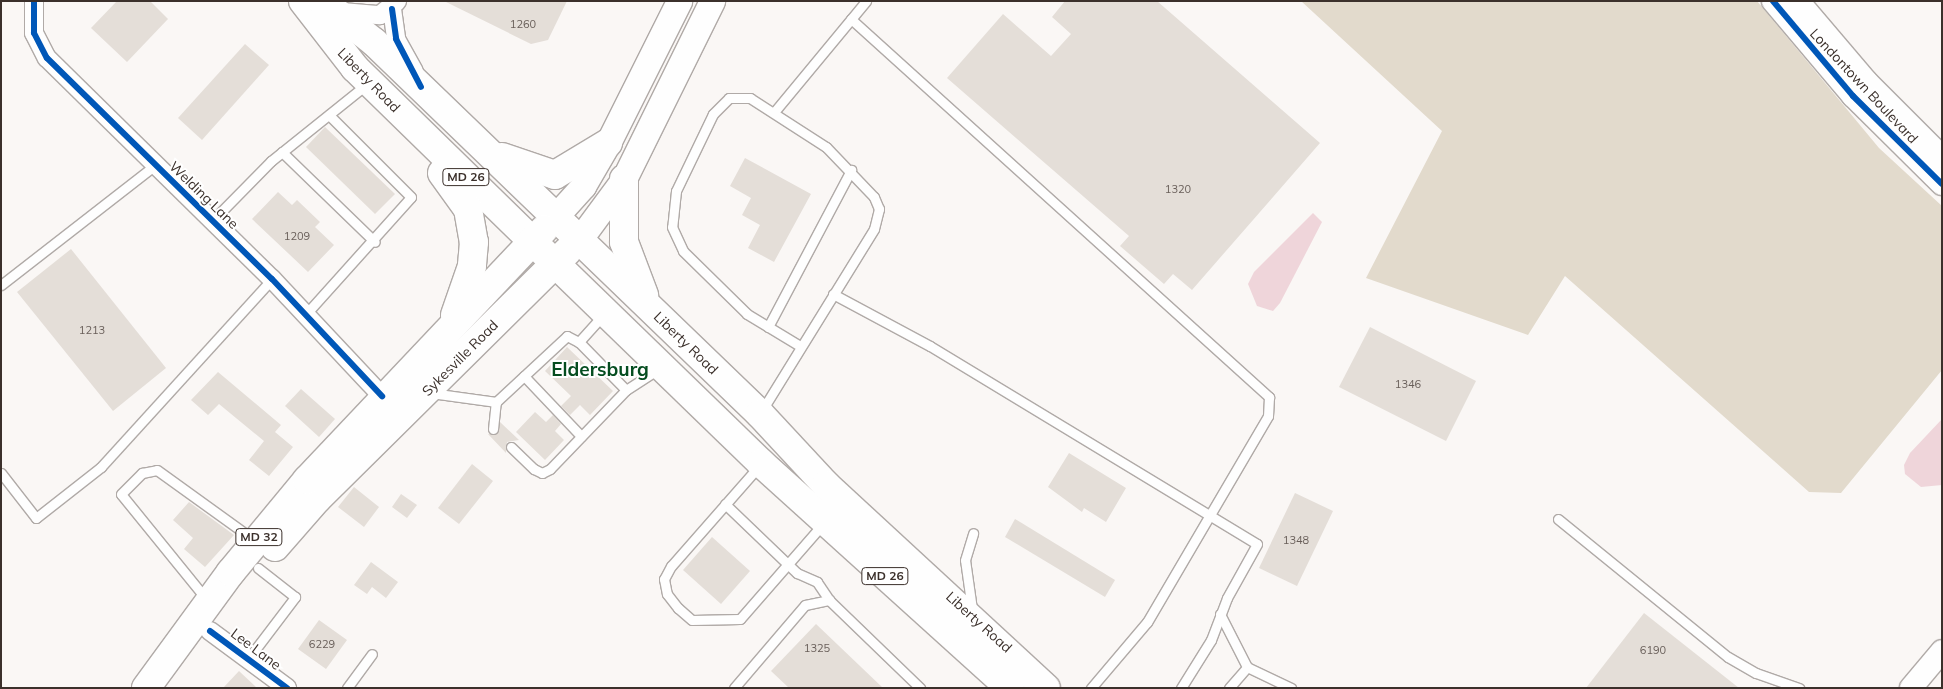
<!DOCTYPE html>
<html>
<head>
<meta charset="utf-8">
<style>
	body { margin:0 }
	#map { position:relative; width:1943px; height:689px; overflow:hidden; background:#faf7f5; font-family:Mulish,sans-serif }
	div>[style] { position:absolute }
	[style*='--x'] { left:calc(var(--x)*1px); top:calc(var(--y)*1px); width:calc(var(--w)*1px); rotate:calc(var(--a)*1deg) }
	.green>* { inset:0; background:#e2dacc }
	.water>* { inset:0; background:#efd5da }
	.building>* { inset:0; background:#e4ded8 }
	.roads { filter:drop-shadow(1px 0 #b0aaa7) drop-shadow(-1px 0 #b0aaa7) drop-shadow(0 1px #b0aaa7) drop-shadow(0 -1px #b0aaa7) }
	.service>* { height:9px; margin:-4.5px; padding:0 4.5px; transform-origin:4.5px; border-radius:4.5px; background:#fefefe }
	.minor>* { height:18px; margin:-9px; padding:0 9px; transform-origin:9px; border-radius:9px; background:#fefefe }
	.tertiary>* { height:22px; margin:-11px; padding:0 11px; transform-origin:11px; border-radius:11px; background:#fefefe }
	.secondary>* { height:25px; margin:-12.5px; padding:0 12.5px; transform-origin:12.5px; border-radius:12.5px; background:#fefefe }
	.primary>* { height:28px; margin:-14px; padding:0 14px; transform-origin:14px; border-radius:14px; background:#fefefe }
	.cycleway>* { height:6px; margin:-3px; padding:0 3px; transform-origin:3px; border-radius:3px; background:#0057b8 }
	span { translate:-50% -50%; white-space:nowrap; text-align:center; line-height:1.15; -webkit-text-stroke:4px #fff; paint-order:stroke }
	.number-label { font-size:11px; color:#685e59 }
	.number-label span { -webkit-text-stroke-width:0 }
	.shield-label span { padding:1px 4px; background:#fff; border:1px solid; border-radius:4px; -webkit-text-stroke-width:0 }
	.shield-label { font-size:12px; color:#3b302b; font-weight:700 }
	.street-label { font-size:14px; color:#3b302b }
	.district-label { font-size:19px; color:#054d20; font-weight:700 }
	.frame { position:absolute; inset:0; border:2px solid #3b302b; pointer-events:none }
</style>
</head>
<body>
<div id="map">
	<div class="green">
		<div style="clip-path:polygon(1301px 1px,1757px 1px,1879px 148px,1942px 206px,1942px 370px,1841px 493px,1809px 492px,1565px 276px,1528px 335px,1366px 278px,1442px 131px)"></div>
	</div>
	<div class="water">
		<div style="clip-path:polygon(1313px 213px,1322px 222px,1280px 303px,1273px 311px,1257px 306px,1248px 284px,1254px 272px)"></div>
		<div style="clip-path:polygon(1942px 419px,1942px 485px,1921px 487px,1905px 474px,1904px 465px,1910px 453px)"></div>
	</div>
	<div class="building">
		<div style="clip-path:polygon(117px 1px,150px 1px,168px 19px,127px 62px,91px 28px)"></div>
		<div style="clip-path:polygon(444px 1px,567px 1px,548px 40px,531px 44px)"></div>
		<div style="clip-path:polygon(1065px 1px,1157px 1px,1320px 143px,1192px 290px,1173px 274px,1164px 284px,1120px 246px,1129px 236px,947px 78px,1003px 14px,1051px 56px,1071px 34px,1052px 17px)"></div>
		<div style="clip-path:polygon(245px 44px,269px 65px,202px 140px,178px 118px)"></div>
		<div style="clip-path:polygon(325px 127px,395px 194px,375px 214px,306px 147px)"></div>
		<div style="clip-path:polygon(745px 158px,811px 194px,774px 262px,748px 248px,760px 225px,742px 215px,751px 198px,730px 186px)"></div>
		<div style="clip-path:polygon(278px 192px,292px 205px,297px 200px,320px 222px,315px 227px,334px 245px,308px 272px,252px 219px)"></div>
		<div style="clip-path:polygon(71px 249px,166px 368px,113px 411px,17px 292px)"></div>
		<div style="clip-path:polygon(1370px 327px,1476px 381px,1446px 441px,1339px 387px)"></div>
		<div style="clip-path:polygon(567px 347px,613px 391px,590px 415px,580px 405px,570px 415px,561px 406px,571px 396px,545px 371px)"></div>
		<div style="clip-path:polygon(218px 372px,281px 425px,275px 432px,293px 447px,269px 476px,249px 460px,264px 441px,219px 404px,208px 415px,191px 400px)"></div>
		<div style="clip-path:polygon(301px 389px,335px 419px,319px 437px,285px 406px)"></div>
		<div style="clip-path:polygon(535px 412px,546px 422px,553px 415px,561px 424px,555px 431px,564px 440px,545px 460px,516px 432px)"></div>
		<div style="clip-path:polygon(500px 422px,519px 440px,507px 442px,506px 453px,488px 434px,498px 433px)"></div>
		<div style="clip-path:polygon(1069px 453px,1126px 488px,1106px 522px,1084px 508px,1082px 512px,1048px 487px)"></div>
		<div style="clip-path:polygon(472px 464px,493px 481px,459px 524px,438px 508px)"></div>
		<div style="clip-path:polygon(354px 487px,379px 507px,364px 527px,338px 507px)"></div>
		<div style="clip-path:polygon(1295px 493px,1333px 511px,1297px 586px,1259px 568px)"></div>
		<div style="clip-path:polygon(401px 494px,417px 505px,407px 518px,392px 507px)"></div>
		<div style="clip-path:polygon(189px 502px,234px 535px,205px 567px,184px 549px,193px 538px,173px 520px)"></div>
		<div style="clip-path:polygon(1015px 519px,1115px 580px,1105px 597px,1005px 537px)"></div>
		<div style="clip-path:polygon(712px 537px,750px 571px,721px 604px,683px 570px)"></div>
		<div style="clip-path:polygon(371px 562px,398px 582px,386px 598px,372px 587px,367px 594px,354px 585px)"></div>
		<div style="clip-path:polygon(1644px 613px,1739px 688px,1586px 688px)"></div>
		<div style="clip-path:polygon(319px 620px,347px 640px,326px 669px,298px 649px)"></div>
		<div style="clip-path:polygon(816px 624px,883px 688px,789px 688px,771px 671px)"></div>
		<div style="clip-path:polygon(239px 671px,257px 688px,223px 688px)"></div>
	</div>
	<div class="roads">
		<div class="service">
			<div style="--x:851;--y:19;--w:564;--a:42.12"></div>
			<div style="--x:1269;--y:397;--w:19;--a:93"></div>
			<div style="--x:1268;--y:416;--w:239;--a:120.4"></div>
			<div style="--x:1147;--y:622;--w:87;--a:130.3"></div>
			<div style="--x:775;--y:111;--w:143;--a:-50.4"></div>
			<div style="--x:282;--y:152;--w:129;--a:44.1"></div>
			<div style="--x:212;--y:221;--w:84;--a:-45.5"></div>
			<div style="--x:271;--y:161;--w:123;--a:-38.7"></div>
			<div style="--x:1;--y:285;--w:195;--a:-37.9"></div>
			<div style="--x:833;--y:294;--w:110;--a:28.2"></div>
			<div style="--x:930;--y:346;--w:382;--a:31.2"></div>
			<div style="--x:1257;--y:544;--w:62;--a:119.1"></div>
			<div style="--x:1227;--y:598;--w:45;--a:110.9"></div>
			<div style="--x:1211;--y:640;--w:57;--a:122"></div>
			<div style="--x:306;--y:314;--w:157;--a:-48.1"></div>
			<div style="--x:411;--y:197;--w:116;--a:-135"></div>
			<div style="--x:604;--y:314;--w:38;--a:132"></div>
			<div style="--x:579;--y:342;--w:67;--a:45.6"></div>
			<div style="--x:768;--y:327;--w:178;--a:-62.1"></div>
			<div style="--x:524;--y:376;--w:83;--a:46.5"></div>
			<div style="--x:431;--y:393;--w:66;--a:7.9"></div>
			<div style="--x:496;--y:402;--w:97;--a:-42.9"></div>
			<div style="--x:567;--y:336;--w:13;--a:27"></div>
			<div style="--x:761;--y:412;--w:215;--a:-58.3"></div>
			<div style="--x:874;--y:229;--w:21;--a:-76"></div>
			<div style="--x:879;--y:209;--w:13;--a:-113"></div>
			<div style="--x:874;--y:197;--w:69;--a:-133.8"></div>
			<div style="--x:826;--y:147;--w:90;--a:-147.2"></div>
			<div style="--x:750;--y:98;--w:21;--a:180"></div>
			<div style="--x:729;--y:98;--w:23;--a:135"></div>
			<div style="--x:713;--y:114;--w:85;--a:115.7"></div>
			<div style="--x:676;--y:191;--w:36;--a:96"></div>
			<div style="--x:672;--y:227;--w:26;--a:65"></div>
			<div style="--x:683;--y:251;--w:90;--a:44.5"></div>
			<div style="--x:747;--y:314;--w:62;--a:31.1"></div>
			<div style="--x:493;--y:429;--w:27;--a:-84"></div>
			<div style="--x:511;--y:447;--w:32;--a:44"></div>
			<div style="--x:534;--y:469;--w:9;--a:27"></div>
			<div style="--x:542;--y:473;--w:9;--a:-27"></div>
			<div style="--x:550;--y:469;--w:110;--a:-46.1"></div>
			<div style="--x:626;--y:390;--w:40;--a:-32.9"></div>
			<div style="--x:759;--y:466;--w:133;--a:131.3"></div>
			<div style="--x:671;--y:566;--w:15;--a:118"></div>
			<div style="--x:664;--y:579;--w:15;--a:79"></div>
			<div style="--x:667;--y:594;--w:18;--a:52"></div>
			<div style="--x:678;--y:608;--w:18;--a:41"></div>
			<div style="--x:692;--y:620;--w:48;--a:-1.2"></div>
			<div style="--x:740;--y:619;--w:126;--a:-48.9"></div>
			<div style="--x:1;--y:473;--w:57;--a:52.1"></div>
			<div style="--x:36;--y:518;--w:83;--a:-38.1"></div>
			<div style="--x:101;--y:467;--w:254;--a:-47.7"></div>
			<div style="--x:725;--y:504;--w:100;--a:43.8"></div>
			<div style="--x:797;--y:573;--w:22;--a:24"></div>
			<div style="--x:817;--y:582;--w:22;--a:56"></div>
			<div style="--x:829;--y:600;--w:127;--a:44"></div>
			<div style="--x:1558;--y:519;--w:219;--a:39.1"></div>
			<div style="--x:1728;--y:657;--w:32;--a:30"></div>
			<div style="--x:1756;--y:673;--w:46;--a:19.2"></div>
			<div style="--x:207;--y:600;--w:136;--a:-129.1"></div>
			<div style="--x:121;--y:494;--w:30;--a:-45"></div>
			<div style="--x:142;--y:473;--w:15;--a:-11"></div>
			<div style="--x:157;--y:470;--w:120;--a:35.8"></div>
			<div style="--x:972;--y:609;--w:49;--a:-98.1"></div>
			<div style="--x:965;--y:560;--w:28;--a:-73"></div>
			<div style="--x:1220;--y:614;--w:59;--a:63"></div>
			<div style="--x:248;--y:659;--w:78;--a:-52.8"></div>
			<div style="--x:295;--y:597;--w:47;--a:-141.9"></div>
			<div style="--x:347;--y:688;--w:42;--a:-53.7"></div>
			<div style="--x:734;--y:688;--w:109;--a:-49.5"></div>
			<div style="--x:805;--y:605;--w:25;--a:-12"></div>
			<div style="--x:1229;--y:688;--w:28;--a:-49"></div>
			<div style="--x:1247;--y:667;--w:49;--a:25.5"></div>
		</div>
		<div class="minor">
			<div style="--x:34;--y:1;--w:32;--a:90"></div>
			<div style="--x:34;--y:33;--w:28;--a:63"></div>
			<div style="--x:47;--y:58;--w:315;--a:44.5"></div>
			<div style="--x:272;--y:279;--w:161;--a:46.8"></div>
			<div style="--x:392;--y:9;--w:30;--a:82"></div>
			<div style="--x:396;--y:39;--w:37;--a:61"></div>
			<div style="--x:342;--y:12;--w:38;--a:5"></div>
			<div style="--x:380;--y:15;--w:22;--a:-39"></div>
			<div style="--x:210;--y:631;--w:96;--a:36.5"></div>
		</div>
		<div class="tertiary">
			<div style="--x:1773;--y:1;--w:124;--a:49.9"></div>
			<div style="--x:1853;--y:96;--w:125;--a:44.7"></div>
			<div style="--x:1798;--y:1;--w:106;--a:49.6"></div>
			<div style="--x:1867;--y:82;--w:106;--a:45"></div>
			<div style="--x:1911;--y:688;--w:48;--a:-50"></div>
		</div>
		<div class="secondary">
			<div style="--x:555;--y:217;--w:42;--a:-47.9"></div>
			<div style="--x:583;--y:186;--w:50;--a:-59.8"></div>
			<div style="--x:608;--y:143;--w:159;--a:-63.4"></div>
			<div style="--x:579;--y:240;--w:76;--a:-53.6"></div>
			<div style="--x:624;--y:179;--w:199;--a:-63.7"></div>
		</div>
		<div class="primary">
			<div style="--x:303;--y:1;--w:85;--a:52.2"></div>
			<div style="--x:355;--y:68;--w:248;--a:44.3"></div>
			<div style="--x:532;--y:241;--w:319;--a:44.1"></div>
			<div style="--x:761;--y:463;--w:336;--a:42.1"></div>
			<div style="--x:322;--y:1;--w:66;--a:38.3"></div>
			<div style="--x:374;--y:42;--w:536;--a:43.94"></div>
			<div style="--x:760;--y:414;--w:97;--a:47.1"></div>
			<div style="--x:826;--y:485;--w:299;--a:42.7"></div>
			<div style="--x:502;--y:157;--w:56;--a:18.8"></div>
			<div style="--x:555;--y:175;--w:62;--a:-31.1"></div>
			<div style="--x:442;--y:173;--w:44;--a:54.2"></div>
			<div style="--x:468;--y:209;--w:34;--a:80"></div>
			<div style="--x:474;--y:242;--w:24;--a:95"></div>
			<div style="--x:472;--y:266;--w:52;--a:109.1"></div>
			<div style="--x:624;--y:179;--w:63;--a:90"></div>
			<div style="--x:624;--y:242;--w:57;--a:69.3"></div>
			<div style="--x:275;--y:547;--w:64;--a:-48.8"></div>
			<div style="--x:317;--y:499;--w:353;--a:-44.7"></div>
			<div style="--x:146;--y:688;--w:144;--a:-53.8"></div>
			<div style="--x:231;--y:572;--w:119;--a:-50.4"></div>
			<div style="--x:307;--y:480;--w:345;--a:-46.6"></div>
		</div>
	</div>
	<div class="cycleway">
		<div style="--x:34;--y:1;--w:32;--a:90"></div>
		<div style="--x:34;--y:33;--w:28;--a:63"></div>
		<div style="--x:47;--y:58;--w:315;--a:44.5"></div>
		<div style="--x:272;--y:279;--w:161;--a:46.8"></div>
		<div style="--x:1773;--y:1;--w:124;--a:49.9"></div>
		<div style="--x:1853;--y:96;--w:125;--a:44.7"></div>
		<div style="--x:392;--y:9;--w:30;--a:82"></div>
		<div style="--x:396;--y:39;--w:54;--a:62.5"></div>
		<div style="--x:210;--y:631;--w:96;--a:36.5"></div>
	</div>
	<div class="number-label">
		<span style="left:523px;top:24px">1260</span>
		<span style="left:1178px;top:189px">1320</span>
		<span style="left:297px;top:236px">1209</span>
		<span style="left:92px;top:330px">1213</span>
		<span style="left:1408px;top:384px">1346</span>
		<span style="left:1296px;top:540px">1348</span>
		<span style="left:322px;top:644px">6229</span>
		<span style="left:817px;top:648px">1325</span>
		<span style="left:1653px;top:650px">6190</span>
	</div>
	<div class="shield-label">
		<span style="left:466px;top:177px">MD 26</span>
		<span style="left:259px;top:537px">MD 32</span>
		<span style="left:885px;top:576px">MD 26</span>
	</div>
	<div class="street-label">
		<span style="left:369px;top:80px;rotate:46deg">Liberty Road</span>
		<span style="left:1864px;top:86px;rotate:47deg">Londontown Boulevard</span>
		<span style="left:204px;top:195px;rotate:44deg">Welding Lane</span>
		<span style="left:686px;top:343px;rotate:44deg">Liberty Road</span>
		<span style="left:460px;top:358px;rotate:-45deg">Sykesville Road</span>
		<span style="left:979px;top:622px;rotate:42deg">Liberty Road</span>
		<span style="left:256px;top:649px;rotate:37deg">Lee Lane</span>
	</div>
	<div class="district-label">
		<span style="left:600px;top:370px">Eldersburg</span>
	</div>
	<div class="frame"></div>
</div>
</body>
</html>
